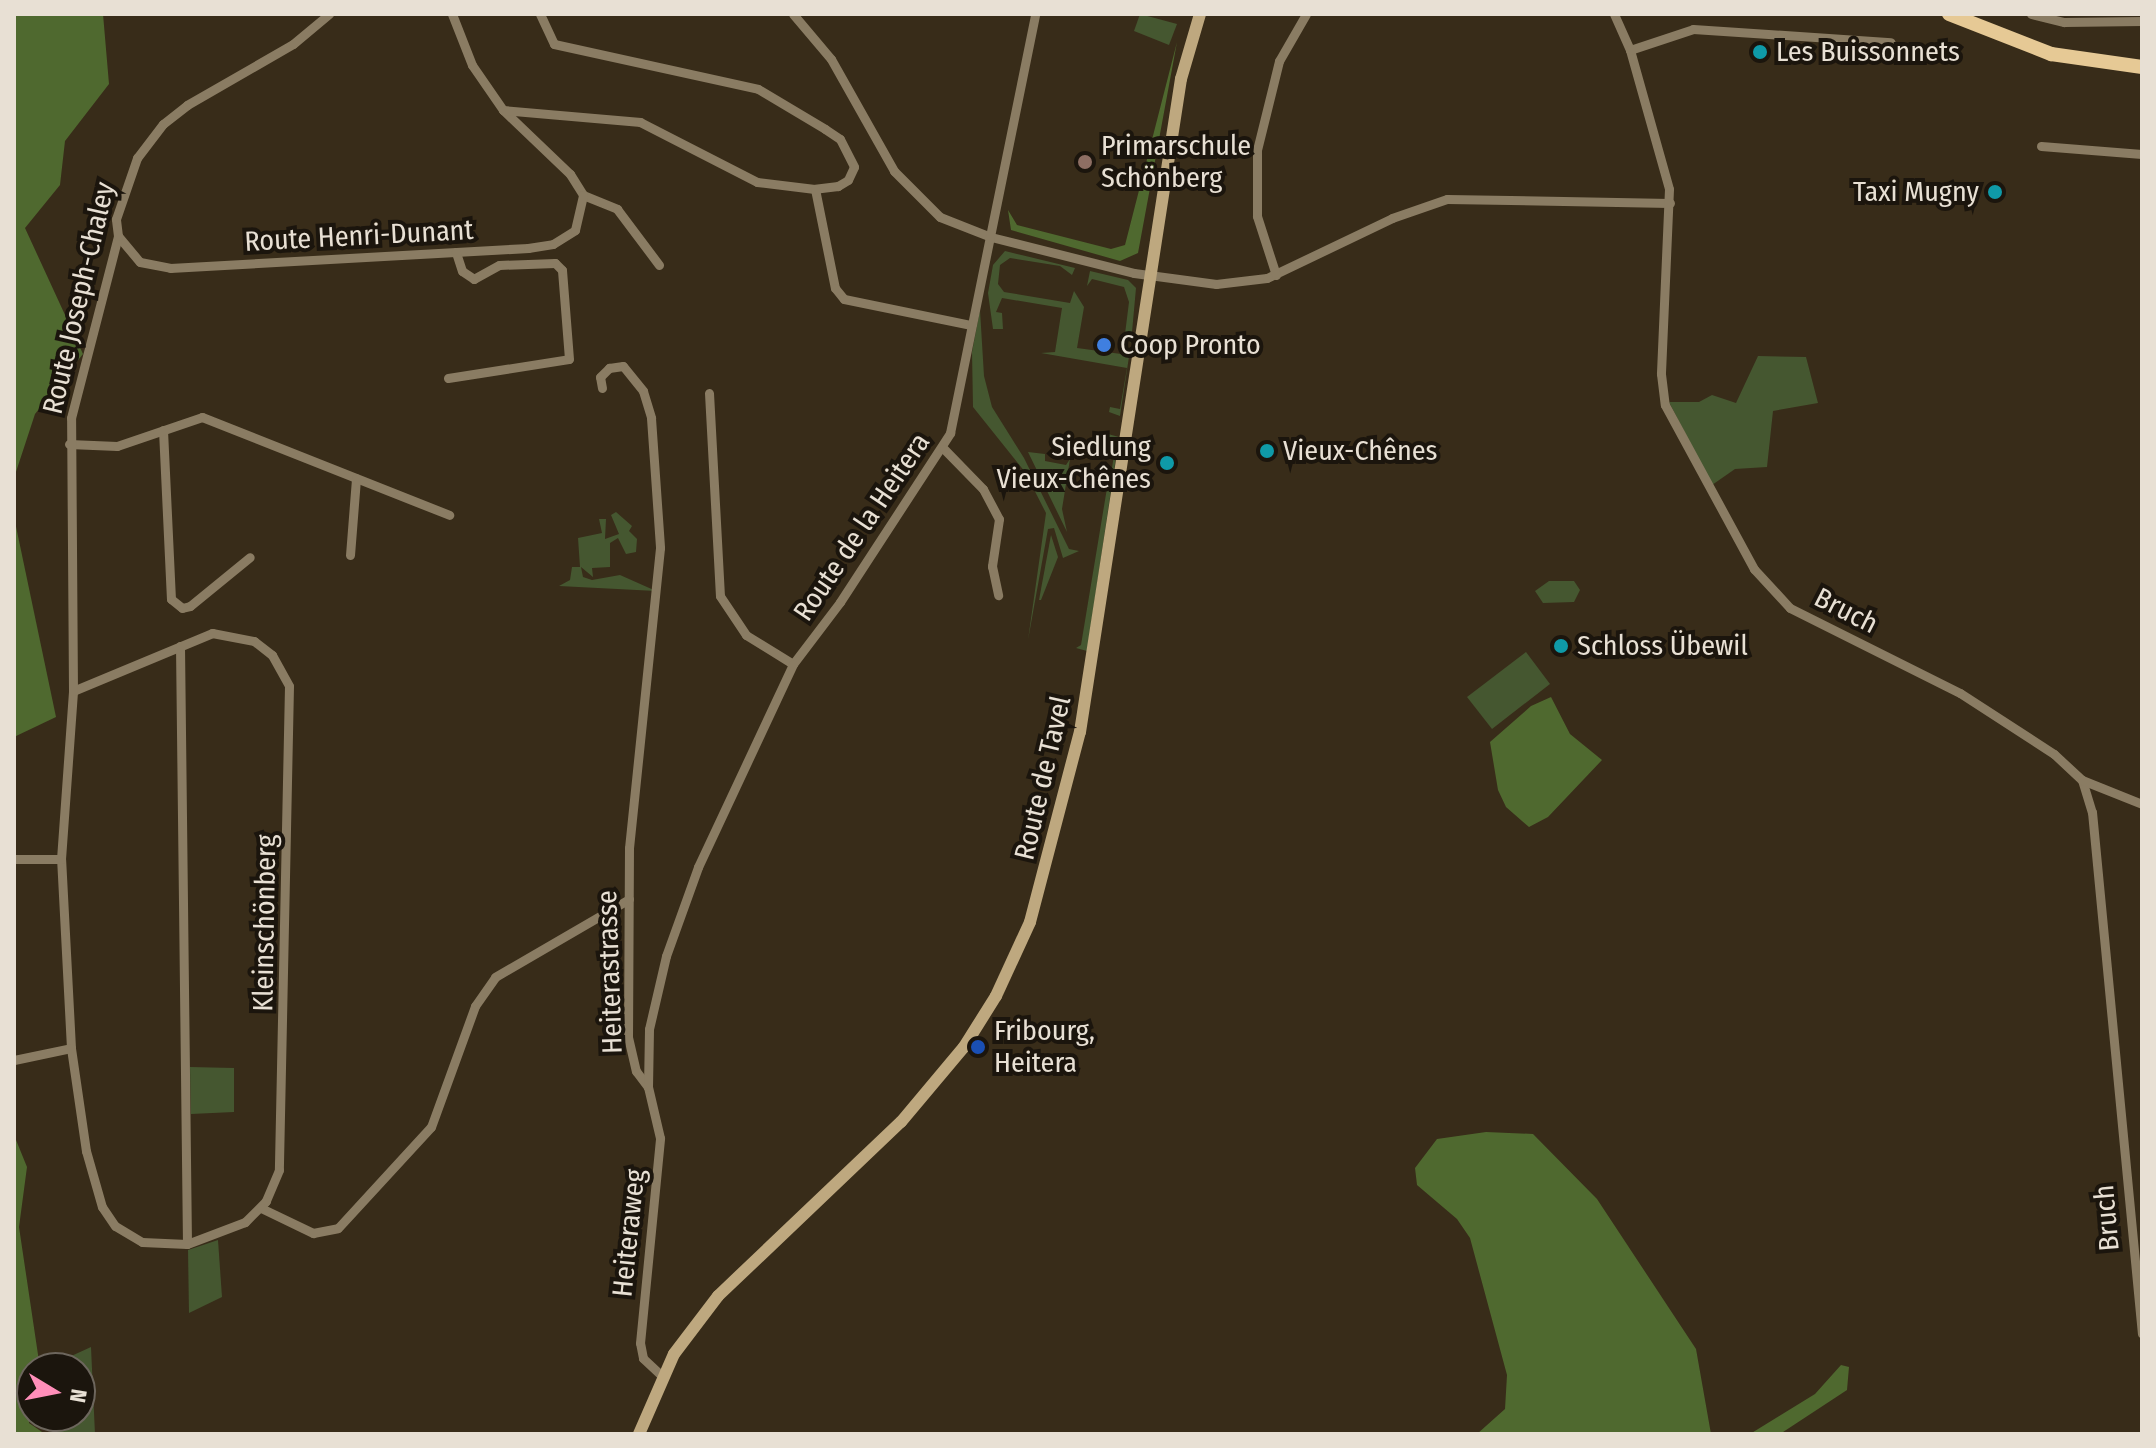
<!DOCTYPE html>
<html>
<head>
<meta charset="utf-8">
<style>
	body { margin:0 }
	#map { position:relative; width:2156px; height:1448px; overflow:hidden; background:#382c19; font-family:"Fira Sans Condensed",sans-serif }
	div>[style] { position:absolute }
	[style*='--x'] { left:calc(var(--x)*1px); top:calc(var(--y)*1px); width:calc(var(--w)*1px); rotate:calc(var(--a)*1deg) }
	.green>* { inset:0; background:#455730 }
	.forest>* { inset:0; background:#4f692f }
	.street>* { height:9px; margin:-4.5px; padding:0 4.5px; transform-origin:4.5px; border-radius:4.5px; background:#8a7c63 }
	.secondary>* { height:12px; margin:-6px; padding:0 6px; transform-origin:6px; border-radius:6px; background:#bea87f }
	.primary>* { height:14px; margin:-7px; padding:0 7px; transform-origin:7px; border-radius:7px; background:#e6c995 }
	.dots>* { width:22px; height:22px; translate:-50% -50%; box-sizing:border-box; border:4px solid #1b150d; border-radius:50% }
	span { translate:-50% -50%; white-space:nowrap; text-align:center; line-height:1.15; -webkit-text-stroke:8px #1b150d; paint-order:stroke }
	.poi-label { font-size:28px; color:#e8e0d4 }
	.left { translate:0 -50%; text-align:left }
	.right { translate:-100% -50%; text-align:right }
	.street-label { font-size:28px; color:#e8e0d4 }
	.frame { position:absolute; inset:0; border:16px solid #e8e0d4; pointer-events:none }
	.north { position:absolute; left:16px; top:1352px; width:80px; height:80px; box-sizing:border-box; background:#1b150d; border:2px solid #6d665d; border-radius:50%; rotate:100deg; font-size:22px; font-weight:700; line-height:32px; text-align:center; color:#e8e0d4 }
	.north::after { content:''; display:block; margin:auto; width:28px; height:36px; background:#ff8eb9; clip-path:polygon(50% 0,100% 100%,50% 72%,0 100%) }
</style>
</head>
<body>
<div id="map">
	<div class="green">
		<div style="clip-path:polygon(1140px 14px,1177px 24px,1169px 45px,1134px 31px)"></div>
		<div style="clip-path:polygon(1005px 251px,1075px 268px,1072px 275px,1060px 266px,1010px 258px,1000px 265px,998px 284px,1004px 292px,1070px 303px,1074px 291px,1084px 307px,1077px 348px,1121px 354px,1126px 345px,1130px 350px,1120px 416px,1109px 412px,1110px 407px,1120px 409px,1127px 368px,1041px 353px,1055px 352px,1062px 308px,1002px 298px,996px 312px,1002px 313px,1003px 329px,993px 329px,988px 293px,993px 265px)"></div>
		<div style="clip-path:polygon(1090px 271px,1128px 280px,1136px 288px,1131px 343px,1125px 334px,1129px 302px,1124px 287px,1092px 279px,1087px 286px)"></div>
		<div style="clip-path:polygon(980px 310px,984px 376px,992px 407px,1024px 458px,1069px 549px,1079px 551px,1063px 558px,1054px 528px,1048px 529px,1028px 640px,1046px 513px,1025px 472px,973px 407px,972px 352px)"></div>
		<div style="clip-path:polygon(1758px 356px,1806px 357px,1818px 403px,1773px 411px,1767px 467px,1735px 469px,1712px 485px,1669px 402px,1699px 402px,1712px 395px,1736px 403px)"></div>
		<div style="clip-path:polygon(1108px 434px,1119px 437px,1087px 651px,1076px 648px,1081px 645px,1108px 482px,1100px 480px,1102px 473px,1111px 474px,1115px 449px,1106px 447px)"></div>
		<div style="clip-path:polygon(1028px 452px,1045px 454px,1045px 461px,1066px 465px,1070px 459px,1062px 509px,1067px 532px)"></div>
		<div style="clip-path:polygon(616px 512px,632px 526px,629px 531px,637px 539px,636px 552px,626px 554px,618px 538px,610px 543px,610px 567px,592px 568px,593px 577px,581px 567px,583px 577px,592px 580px,620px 575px,656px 591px,559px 586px,570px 580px,572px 567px,580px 567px,578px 538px,602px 533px,599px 519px,606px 519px,605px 539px,619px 534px,611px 515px)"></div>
		<div style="clip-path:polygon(1051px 535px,1058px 557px,1041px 600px,1039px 600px)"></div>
		<div style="clip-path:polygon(1549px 581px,1574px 581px,1580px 590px,1574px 602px,1543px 603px,1535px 591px)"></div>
		<div style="clip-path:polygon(1526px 652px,1550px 684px,1492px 729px,1467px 697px)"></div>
		<div style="clip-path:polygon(190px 1067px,234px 1068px,234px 1112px,191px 1114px)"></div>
		<div style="clip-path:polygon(218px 1240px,222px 1297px,189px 1313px,188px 1250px)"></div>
		<div style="clip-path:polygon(91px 1347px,95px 1434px,52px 1434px,51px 1416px,80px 1416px,80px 1368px,57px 1368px,56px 1363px)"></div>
	</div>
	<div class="forest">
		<div style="clip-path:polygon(14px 14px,103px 14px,109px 84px,65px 141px,60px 185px,25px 228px,83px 354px,35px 414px,14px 478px)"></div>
		<div style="clip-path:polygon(1177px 42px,1138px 253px,1120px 261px,1011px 230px,1008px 210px,1017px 225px,1111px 249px,1125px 245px)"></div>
		<div style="clip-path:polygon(14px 517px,56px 717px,14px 737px)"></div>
		<div style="clip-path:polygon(1551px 697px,1570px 734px,1602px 760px,1548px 817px,1529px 827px,1506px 807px,1498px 790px,1490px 742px,1531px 706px)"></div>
		<div style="clip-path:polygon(1486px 1132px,1533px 1134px,1597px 1199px,1696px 1349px,1711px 1434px,1477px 1434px,1505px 1409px,1507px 1375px,1470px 1238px,1457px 1219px,1417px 1185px,1415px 1168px,1437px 1139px)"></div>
		<div style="clip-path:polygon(14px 1135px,27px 1167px,19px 1227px,40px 1368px,32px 1368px,29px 1423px,45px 1434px,14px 1434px)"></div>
		<div style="clip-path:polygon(1841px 1365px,1849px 1367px,1847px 1390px,1780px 1434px,1750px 1434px,1815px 1394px)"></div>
	</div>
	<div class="street">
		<div style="--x:452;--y:14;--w:55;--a:68.6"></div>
		<div style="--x:472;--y:65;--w:55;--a:55.4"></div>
		<div style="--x:503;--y:110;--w:93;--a:43.7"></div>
		<div style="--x:570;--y:174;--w:25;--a:58"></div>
		<div style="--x:583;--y:195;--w:37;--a:22"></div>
		<div style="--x:617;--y:209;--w:70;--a:53.1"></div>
		<div style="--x:540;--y:14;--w:33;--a:65"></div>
		<div style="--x:554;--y:44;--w:209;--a:12.4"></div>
		<div style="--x:758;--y:89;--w:78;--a:30.8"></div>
		<div style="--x:825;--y:129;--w:18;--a:34"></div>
		<div style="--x:840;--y:139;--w:31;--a:63"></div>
		<div style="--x:854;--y:167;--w:14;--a:115"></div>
		<div style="--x:848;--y:180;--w:12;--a:149"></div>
		<div style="--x:838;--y:186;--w:23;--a:173"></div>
		<div style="--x:793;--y:14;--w:59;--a:49.8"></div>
		<div style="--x:831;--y:59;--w:129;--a:60.6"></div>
		<div style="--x:894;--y:171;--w:65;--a:45"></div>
		<div style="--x:940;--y:217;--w:55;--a:21.4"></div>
		<div style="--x:991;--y:237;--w:147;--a:14.1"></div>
		<div style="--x:1134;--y:273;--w:83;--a:7.6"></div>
		<div style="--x:1216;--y:284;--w:51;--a:-6.7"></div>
		<div style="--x:1267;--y:278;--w:139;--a:-25.6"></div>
		<div style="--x:1392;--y:218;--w:58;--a:-19.1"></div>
		<div style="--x:1447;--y:199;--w:223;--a:1"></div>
		<div style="--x:1614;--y:14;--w:39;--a:66"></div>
		<div style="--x:1630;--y:50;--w:144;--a:74.3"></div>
		<div style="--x:1669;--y:189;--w:185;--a:92.5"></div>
		<div style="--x:1661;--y:374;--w:31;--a:83"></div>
		<div style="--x:1665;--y:405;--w:187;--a:61.5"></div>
		<div style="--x:1754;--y:569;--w:53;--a:47.3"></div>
		<div style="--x:1790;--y:608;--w:190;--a:26.6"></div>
		<div style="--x:1960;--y:693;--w:112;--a:33"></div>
		<div style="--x:2054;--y:754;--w:38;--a:43"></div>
		<div style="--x:2082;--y:780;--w:34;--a:73"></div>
		<div style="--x:2092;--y:812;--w:524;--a:84.53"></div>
		<div style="--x:2031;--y:14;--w:34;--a:14"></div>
		<div style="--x:2064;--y:22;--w:78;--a:-0.7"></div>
		<div style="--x:1630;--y:50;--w:66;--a:-18.4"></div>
		<div style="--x:1693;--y:29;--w:198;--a:3.8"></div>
		<div style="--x:503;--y:110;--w:138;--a:5"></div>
		<div style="--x:640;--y:122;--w:131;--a:27.1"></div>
		<div style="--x:757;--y:182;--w:58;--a:6.9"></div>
		<div style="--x:815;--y:189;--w:101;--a:78.6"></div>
		<div style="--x:835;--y:288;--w:14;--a:51"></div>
		<div style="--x:844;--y:299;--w:130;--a:11.6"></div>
		<div style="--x:2041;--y:146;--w:101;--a:4.5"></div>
		<div style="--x:118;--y:236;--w:34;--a:50"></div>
		<div style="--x:140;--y:262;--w:31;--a:11"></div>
		<div style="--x:170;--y:268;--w:359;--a:-3.2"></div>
		<div style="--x:528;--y:248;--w:25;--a:-9"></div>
		<div style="--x:553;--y:244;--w:26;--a:-32"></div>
		<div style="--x:575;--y:230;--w:36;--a:-77"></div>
		<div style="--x:1276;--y:275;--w:62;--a:-107.9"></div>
		<div style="--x:1257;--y:216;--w:66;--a:-90"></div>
		<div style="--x:1257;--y:150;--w:92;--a:-76.1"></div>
		<div style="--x:1279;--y:61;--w:54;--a:-60.1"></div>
		<div style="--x:448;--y:378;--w:122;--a:-8.9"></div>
		<div style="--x:569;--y:359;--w:89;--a:-94.5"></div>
		<div style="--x:562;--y:270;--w:10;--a:-135"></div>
		<div style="--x:555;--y:263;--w:56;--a:178"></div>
		<div style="--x:499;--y:265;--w:29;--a:151"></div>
		<div style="--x:474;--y:279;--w:14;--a:-146"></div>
		<div style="--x:462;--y:271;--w:20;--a:-108"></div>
		<div style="--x:602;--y:388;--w:11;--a:-100"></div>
		<div style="--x:600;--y:377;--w:13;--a:-45"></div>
		<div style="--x:609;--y:368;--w:14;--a:-8"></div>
		<div style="--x:623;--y:366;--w:32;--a:51"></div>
		<div style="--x:643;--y:391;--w:28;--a:73"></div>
		<div style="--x:651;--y:418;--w:130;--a:86"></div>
		<div style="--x:660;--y:548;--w:302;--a:95.9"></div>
		<div style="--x:629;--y:848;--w:189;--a:90.3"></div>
		<div style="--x:628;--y:1037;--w:35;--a:77"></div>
		<div style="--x:636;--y:1071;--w:20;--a:53"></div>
		<div style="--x:709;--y:393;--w:203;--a:86.9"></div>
		<div style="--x:720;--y:596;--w:47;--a:56.3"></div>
		<div style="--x:746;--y:635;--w:55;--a:31.7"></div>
		<div style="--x:793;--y:664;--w:78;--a:-52.8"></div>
		<div style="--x:840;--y:602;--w:202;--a:-56.9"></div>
		<div style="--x:950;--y:433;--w:428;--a:-78.5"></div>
		<div style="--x:163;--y:430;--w:169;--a:87.3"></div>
		<div style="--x:171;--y:599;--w:14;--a:39"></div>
		<div style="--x:182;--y:608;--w:8;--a:-14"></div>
		<div style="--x:190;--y:606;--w:77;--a:-39.2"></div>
		<div style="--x:69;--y:444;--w:48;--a:2.4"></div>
		<div style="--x:117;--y:446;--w:90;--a:-18.8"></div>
		<div style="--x:202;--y:417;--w:266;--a:21.6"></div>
		<div style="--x:944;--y:449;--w:56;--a:45.7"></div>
		<div style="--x:983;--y:489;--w:34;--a:62"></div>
		<div style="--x:999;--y:519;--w:48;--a:98.5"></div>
		<div style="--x:992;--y:566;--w:30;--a:78"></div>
		<div style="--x:350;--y:555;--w:77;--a:-85.5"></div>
		<div style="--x:180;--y:646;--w:598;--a:89.33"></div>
		<div style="--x:73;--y:691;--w:151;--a:-22.6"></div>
		<div style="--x:212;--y:633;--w:43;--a:10.8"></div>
		<div style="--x:254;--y:641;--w:23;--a:38"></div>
		<div style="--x:272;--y:655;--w:35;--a:61"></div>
		<div style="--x:289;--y:686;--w:484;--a:91.2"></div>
		<div style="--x:279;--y:1170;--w:34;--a:113"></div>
		<div style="--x:266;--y:1201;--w:30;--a:135"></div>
		<div style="--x:245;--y:1222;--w:62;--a:159.2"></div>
		<div style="--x:187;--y:1244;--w:45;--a:-177.5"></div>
		<div style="--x:142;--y:1242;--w:31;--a:-149"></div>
		<div style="--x:115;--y:1226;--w:23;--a:-124"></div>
		<div style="--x:102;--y:1207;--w:58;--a:-105.9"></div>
		<div style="--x:86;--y:1151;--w:104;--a:-98.3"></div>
		<div style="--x:71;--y:1048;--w:189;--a:-93"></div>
		<div style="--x:61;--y:859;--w:168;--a:-85.9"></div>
		<div style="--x:73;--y:691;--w:273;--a:-90.4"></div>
		<div style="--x:71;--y:418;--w:188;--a:-75.5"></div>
		<div style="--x:118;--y:236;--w:17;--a:-97"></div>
		<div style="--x:116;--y:219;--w:65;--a:-71"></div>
		<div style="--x:137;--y:158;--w:43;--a:-52.6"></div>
		<div style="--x:163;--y:124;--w:31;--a:-38"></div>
		<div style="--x:187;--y:105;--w:122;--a:-29.9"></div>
		<div style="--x:293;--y:44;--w:47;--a:-39.8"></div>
		<div style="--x:2082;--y:780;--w:65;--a:21.8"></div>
		<div style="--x:14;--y:859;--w:47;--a:0"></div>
		<div style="--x:14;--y:1060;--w:58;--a:-11.9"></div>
		<div style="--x:261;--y:1208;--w:58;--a:25.7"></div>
		<div style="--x:313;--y:1233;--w:25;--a:-11"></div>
		<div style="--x:338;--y:1228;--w:137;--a:-47.4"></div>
		<div style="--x:431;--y:1127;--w:129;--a:-70"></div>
		<div style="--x:475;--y:1006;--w:35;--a:-55"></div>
		<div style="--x:495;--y:977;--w:155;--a:-30.2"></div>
		<div style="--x:662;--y:1376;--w:26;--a:-137"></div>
		<div style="--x:643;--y:1358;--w:15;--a:-101"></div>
		<div style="--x:640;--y:1343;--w:206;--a:-84.4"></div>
		<div style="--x:660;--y:1138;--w:52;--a:-103.2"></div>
		<div style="--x:648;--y:1087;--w:58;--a:-89"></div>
		<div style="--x:649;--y:1029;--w:75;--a:-76.9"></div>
		<div style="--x:666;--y:956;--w:95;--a:-70.2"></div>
		<div style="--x:698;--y:867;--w:224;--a:-64.9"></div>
	</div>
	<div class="secondary">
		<div style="--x:639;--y:1434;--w:87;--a:-66.4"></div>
		<div style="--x:674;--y:1354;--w:73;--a:-52.8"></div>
		<div style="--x:718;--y:1296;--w:253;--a:-43.6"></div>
		<div style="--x:901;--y:1122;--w:98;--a:-50"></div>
		<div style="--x:964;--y:1047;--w:60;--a:-57.9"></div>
		<div style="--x:996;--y:996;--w:81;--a:-65.3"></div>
		<div style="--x:1030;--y:922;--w:196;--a:-75.3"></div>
		<div style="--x:1080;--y:732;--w:661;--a:-81.21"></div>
		<div style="--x:1181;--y:79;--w:68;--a:-73.7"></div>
	</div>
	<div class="primary">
		<div style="--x:1949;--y:14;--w:110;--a:21.4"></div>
		<div style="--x:2051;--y:54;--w:92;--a:8.1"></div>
	</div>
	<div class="dots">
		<div style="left:1760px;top:52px;background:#0f9aa8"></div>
		<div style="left:1085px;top:162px;background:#8d6e63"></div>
		<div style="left:1995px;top:192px;background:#0f9aa8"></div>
		<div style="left:1104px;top:345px;background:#3f7fe0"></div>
		<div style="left:1267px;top:451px;background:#0f9aa8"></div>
		<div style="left:1167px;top:463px;background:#0f9aa8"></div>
		<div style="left:1561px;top:646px;background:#0f9aa8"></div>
		<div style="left:978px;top:1047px;background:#1a4fb4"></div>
	</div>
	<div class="poi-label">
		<span class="left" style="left:1776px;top:52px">Les Buissonnets</span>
		<span class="left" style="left:1101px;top:162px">Primarschule<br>Schönberg</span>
		<span class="right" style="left:1979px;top:192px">Taxi Mugny</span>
		<span class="left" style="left:1120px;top:345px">Coop Pronto</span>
		<span class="right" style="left:1151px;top:463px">Siedlung<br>Vieux-Chênes</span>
		<span class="left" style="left:1283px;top:451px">Vieux-Chênes</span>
		<span class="left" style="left:1577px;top:646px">Schloss Übewil</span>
		<span class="left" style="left:994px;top:1047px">Fribourg,<br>Heitera</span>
	</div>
	<div class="street-label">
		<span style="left:359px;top:236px;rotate:-3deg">Route Henri-Dunant</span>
		<span style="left:79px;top:298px;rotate:-77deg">Route Joseph-Chaley</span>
		<span style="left:862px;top:527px;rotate:-56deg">Route de la Heitera</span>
		<span style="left:1846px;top:611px;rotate:27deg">Bruch</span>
		<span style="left:1043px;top:778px;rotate:-77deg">Route de Tavel</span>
		<span style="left:265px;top:923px;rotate:-89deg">Kleinschönberg</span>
		<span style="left:610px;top:972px;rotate:-92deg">Heiterastrasse</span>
		<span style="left:2107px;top:1218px;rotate:-95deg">Bruch</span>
		<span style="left:629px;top:1233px;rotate:-84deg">Heiteraweg</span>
	</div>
	<div class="frame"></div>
	<div class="north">N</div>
</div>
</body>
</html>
